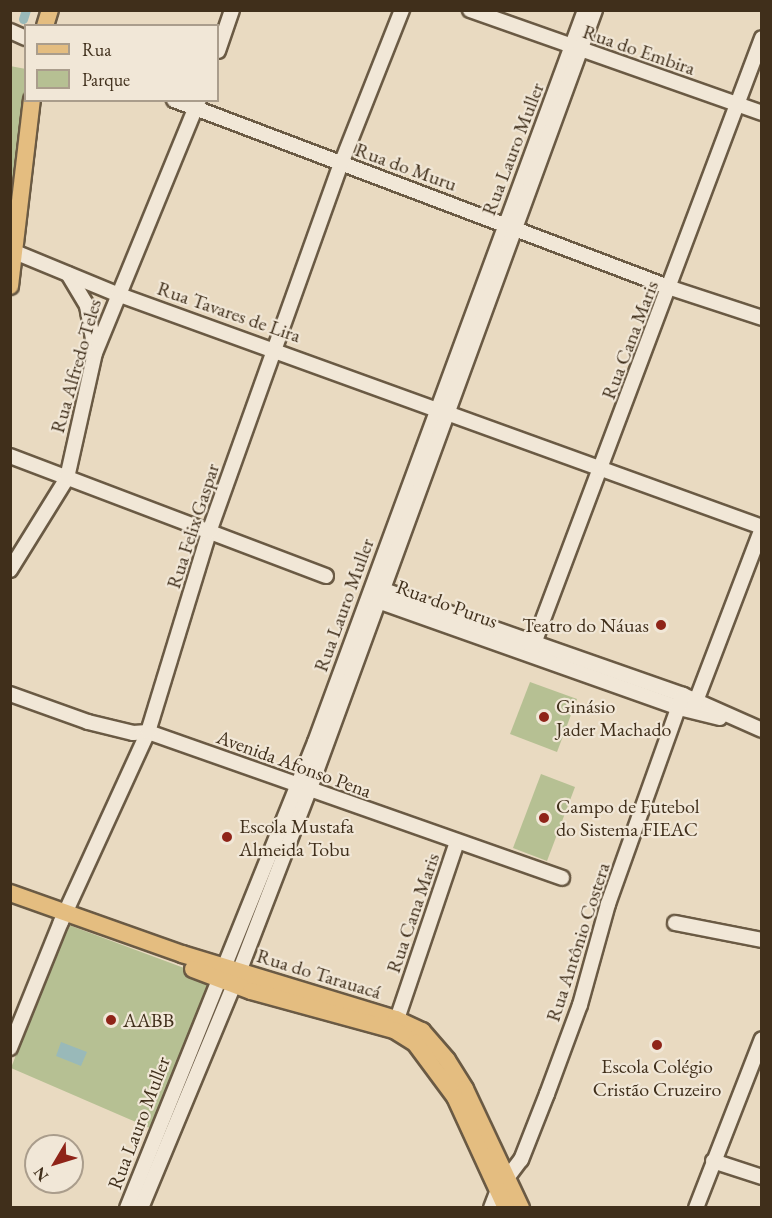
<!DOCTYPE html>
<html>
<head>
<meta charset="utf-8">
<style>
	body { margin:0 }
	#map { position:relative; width:772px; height:1218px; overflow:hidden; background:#e9dac1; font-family:"EB Garamond",serif }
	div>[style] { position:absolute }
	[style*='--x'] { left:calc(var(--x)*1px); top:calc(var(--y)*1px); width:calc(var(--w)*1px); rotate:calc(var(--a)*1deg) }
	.green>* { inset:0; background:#b6c093 }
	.water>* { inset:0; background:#99b9b9 }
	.canal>* { height:9px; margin:-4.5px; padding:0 4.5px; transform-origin:4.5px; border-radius:4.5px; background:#99b9b9 }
	.roads { filter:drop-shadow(2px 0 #6a5a44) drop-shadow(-2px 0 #6a5a44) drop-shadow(0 2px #6a5a44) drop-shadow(0 -2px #6a5a44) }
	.minor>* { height:14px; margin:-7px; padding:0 7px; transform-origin:7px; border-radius:7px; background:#f1e7d7 }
	.major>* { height:16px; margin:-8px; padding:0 8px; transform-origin:8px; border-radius:8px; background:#e4bd80 }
	.dots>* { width:16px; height:16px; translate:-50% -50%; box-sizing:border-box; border:3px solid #f1e7d7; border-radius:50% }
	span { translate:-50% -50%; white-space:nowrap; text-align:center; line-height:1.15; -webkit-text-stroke:4.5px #f1e7d7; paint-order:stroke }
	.street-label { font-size:20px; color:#402f1b }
	.poi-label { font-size:20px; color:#402f1b }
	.right { translate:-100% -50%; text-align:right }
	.left { translate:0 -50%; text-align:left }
	.frame { position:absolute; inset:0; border:12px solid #402f1b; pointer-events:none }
	.legend { position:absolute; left:24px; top:24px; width:195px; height:78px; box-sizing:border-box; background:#f1e7d7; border:2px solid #aa9d8c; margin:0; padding:8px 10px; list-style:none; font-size:18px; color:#402f1b }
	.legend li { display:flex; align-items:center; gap:12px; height:30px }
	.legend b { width:30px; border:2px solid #aa9d8c }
	.north { position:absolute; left:24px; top:1134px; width:60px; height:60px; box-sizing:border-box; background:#f1e7d7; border:2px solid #aa9d8c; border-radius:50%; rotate:232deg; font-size:16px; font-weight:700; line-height:24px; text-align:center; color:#402f1b }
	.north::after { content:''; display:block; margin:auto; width:21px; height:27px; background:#8f2418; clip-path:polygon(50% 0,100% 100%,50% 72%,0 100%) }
</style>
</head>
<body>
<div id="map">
	<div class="green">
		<div style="clip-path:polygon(10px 66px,26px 69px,12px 237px,10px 236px)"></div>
		<div style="clip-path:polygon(530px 682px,577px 699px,557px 752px,510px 734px)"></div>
		<div style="clip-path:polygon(541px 774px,575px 787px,547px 861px,513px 848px)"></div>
		<div style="clip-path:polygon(66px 924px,211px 978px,152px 1129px,11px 1068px)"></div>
	</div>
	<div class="water">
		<div style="clip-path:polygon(61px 1042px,87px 1052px,81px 1066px,56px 1056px)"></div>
	</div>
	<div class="canal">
		<div style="--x:23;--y:19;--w:9;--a:-72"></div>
	</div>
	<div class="roads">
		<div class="minor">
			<div style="--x:470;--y:10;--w:310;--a:19.4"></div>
			<div style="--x:10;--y:31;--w:17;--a:24"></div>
			<div style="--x:218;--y:51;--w:43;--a:-71.1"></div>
			<div style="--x:174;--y:100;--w:531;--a:20.72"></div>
			<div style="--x:671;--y:288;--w:96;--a:18.2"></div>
			<div style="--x:10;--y:250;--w:116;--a:22.4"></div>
			<div style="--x:117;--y:294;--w:338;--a:19.9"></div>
			<div style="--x:68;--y:274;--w:37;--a:59"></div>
			<div style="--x:87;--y:306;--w:45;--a:79.7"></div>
			<div style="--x:447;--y:413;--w:335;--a:19.9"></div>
			<div style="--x:10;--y:456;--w:338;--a:20.8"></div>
			<div style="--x:10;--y:570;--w:108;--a:-58.2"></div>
			<div style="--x:67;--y:478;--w:128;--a:-77.4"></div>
			<div style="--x:95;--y:353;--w:274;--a:-67.7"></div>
			<div style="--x:375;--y:587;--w:326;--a:19.3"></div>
			<div style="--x:683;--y:695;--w:86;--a:23.9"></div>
			<div style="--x:369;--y:598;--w:329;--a:19.5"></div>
			<div style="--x:679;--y:708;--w:42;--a:13.7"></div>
			<div style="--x:530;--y:654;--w:658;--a:-69.36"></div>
			<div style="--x:10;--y:694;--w:83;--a:19.7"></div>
			<div style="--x:88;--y:722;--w:46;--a:13.7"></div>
			<div style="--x:133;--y:733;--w:15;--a:-4"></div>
			<div style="--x:148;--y:732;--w:439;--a:19.4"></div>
			<div style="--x:693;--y:709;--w:194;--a:-69.1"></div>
			<div style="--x:675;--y:923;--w:89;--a:11.1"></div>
			<div style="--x:394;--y:1028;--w:196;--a:-71.3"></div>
			<div style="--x:10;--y:1048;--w:136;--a:-68"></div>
			<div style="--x:61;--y:922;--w:209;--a:-65.4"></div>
			<div style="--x:148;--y:732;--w:209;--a:-73"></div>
			<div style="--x:209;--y:532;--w:391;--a:-70.3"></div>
			<div style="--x:341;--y:164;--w:166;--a:-68.4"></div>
			<div style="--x:713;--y:1161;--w:52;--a:18.1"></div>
			<div style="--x:127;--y:1208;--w:502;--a:-68.03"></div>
			<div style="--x:315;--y:742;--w:780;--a:-69.75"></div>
			<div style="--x:141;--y:1208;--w:256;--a:-67.4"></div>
			<div style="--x:239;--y:972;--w:194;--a:-68.9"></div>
			<div style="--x:309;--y:791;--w:832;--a:-69.89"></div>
			<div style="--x:491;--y:1208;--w:19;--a:-69"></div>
			<div style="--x:498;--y:1190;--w:38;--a:-53"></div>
			<div style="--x:521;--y:1160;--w:71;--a:-68.5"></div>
			<div style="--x:547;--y:1094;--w:95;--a:-69.7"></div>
			<div style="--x:580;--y:1005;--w:105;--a:-74.5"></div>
			<div style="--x:608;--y:904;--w:222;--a:-70.3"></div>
			<div style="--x:696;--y:1208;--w:181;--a:-68.7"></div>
		</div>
		<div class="major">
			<div style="--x:45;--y:26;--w:17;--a:-73"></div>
			<div style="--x:10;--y:286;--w:187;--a:-83.3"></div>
			<div style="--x:10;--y:893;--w:182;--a:19.5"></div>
			<div style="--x:182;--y:954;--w:224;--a:16.9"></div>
			<div style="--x:396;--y:1019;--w:29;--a:25"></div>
			<div style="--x:422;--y:1031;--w:38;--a:49"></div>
			<div style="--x:447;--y:1060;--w:34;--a:58"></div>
			<div style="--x:465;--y:1089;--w:132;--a:64.8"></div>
			<div style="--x:193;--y:969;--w:62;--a:20.8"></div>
			<div style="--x:251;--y:991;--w:148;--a:15.3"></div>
			<div style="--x:394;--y:1030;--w:25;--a:32"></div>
			<div style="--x:415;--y:1043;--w:67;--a:53.5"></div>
			<div style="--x:455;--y:1097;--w:122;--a:65.3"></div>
		</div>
	</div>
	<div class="dots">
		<div style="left:661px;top:625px;background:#8f2418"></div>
		<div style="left:544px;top:717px;background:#8f2418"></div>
		<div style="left:544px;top:818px;background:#8f2418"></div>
		<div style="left:227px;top:837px;background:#8f2418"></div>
		<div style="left:111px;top:1020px;background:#8f2418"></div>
		<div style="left:657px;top:1045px;background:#8f2418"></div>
	</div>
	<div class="street-label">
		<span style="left:639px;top:50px;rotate:19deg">Rua do Embira</span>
		<span style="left:513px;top:149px;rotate:-69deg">Rua Lauro Muller</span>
		<span style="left:406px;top:167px;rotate:20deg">Rua do Muru</span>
		<span style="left:229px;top:312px;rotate:19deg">Rua Tavares de Lira</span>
		<span style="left:630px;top:340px;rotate:-69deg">Rua Cana Maris</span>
		<span style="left:76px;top:366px;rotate:-74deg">Rua Alfredo Teles</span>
		<span style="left:193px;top:526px;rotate:-72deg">Rua Felix Gaspar</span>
		<span style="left:447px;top:604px;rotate:20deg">Rua do Purus</span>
		<span style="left:344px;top:605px;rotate:-70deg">Rua Lauro Muller</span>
		<span style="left:294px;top:764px;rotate:20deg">Avenida Afonso Pena</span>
		<span style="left:413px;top:913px;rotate:-71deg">Rua Cana Maris</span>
		<span style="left:578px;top:942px;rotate:-72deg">Rua Antônio Costera</span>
		<span style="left:319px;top:974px;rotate:17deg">Rua do Tarauacá</span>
		<span style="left:139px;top:1123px;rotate:-69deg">Rua Lauro Muller</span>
	</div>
	<div class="poi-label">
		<span class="right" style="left:649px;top:625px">Teatro do Náuas</span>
		<span class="left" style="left:556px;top:718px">Ginásio<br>Jader Machado</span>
		<span class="left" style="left:556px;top:818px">Campo de Futebol<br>do Sistema FIEAC</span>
		<span class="left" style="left:239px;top:838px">Escola Mustafa<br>Almeida Tobu</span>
		<span class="left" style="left:123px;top:1020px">AABB</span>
		<span style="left:657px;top:1078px">Escola Colégio<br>Cristão Cruzeiro</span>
	</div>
	<div class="frame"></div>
	<ul class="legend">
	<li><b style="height:8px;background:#e4bd80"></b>Rua</li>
	<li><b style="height:16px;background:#b6c093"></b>Parque</li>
	</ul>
	<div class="north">N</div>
</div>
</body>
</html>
